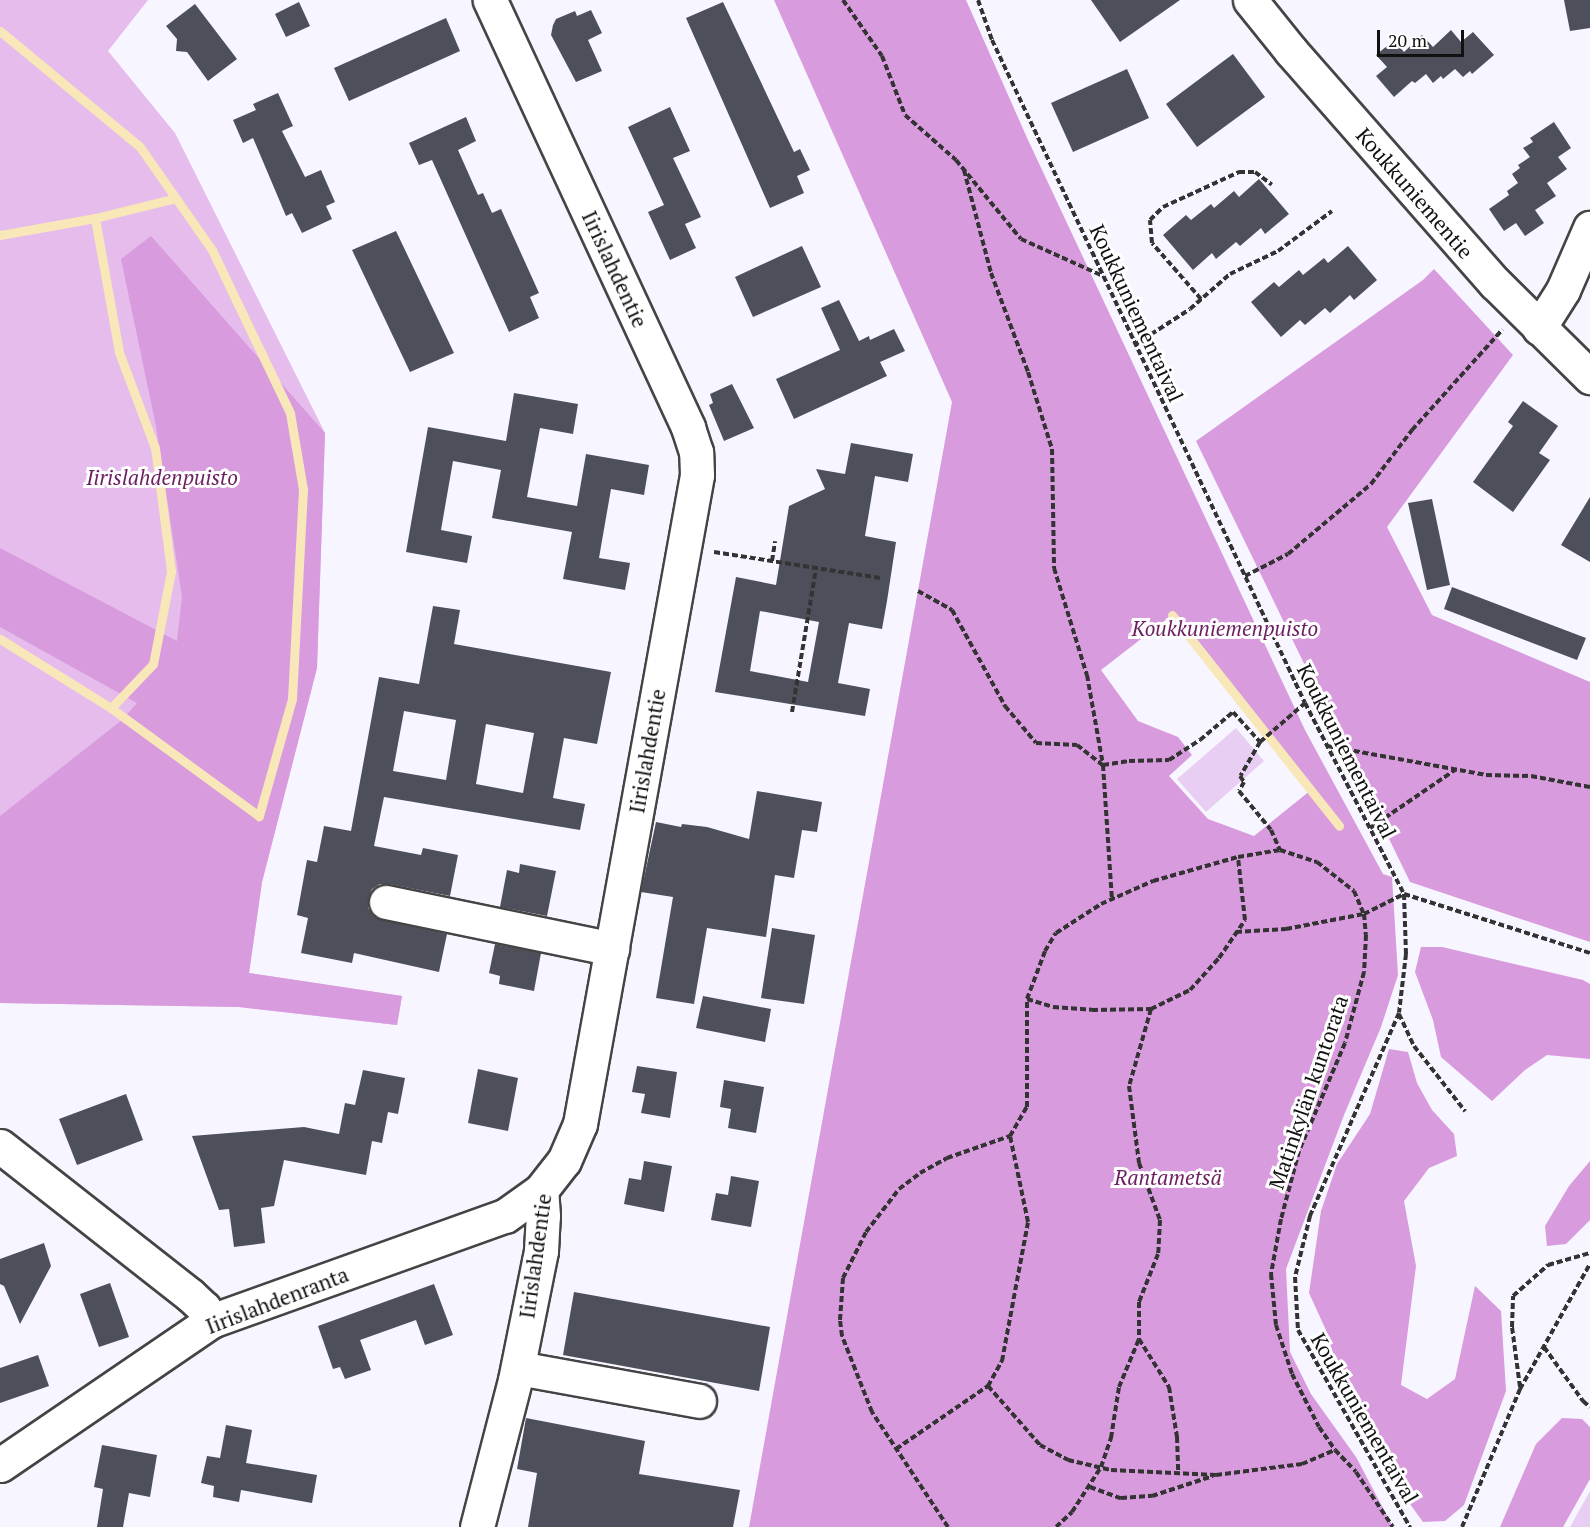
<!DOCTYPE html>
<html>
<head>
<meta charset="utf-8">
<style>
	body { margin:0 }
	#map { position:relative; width:1590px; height:1527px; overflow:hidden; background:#f7f5ff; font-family:"PT Serif",serif }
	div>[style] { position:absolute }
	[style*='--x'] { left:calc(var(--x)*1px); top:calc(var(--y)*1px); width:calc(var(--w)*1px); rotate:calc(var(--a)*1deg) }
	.green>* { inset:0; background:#e5bcec }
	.forest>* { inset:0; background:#d89bdd }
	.pitch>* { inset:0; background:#e8cef3 }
	.stream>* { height:9px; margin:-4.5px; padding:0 4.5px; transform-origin:4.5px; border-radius:4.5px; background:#f8e7b8 }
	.building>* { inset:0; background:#4d505a }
	.path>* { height:4px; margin-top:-2px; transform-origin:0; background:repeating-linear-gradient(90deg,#333 0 6px,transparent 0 9px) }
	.roads { filter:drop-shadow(2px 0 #444) drop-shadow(-2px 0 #444) drop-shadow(0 2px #444) drop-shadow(0 -2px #444) }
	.minor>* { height:33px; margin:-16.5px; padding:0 16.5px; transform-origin:16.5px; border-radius:16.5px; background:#fff }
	span { translate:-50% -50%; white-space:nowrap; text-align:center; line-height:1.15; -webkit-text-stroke:6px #fff; paint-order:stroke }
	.street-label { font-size:21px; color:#111 }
	.park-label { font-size:21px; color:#6c1e60; font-style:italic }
	.scale { position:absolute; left:1377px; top:30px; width:87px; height:27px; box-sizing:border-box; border:3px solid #111; border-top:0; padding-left:8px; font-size:18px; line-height:21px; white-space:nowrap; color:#111; -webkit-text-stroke:4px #fff; paint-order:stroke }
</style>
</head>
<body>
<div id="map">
	<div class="green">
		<div style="clip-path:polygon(0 0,148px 0,108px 51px,175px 133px,325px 433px,317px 668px,262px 882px,249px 973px,402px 996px,397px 1025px,239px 1007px,0 1003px)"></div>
	</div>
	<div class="forest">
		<div style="clip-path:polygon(evenodd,774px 0,966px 0,1028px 140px,1305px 730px,1383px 874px,1392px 877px,1398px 975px,1381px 1027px,1344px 1115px,1286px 1269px,1290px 1352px,1311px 1394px,1356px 1457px,1393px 1527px,749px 1527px,952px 402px,774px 0,1172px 615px,1311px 790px,1254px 836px,1208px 819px,1169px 776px,1192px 755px,1178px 737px,1138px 721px,1101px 670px,1172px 615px)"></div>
		<div style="clip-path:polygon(151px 236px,325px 433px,317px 668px,262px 882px,249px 973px,402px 996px,397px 1025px,239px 1007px,0 1003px,0 816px,122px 720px,137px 703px,0 627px,0 548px,177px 641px,182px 597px,156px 426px,121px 259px)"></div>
		<div style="clip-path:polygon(1434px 269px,1513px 355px,1387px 527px,1432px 615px,1590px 682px,1590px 942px,1410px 882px,1196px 441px,1423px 280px)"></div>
		<div style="clip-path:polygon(1421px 947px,1442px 947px,1583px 980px,1590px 984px,1590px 1059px,1547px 1055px,1525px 1070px,1492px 1101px,1441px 1057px,1433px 1020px,1415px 972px)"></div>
		<div style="clip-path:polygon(1389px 1049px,1408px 1052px,1417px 1083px,1432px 1110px,1454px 1134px,1457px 1156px,1429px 1168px,1404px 1201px,1416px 1266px,1401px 1385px,1427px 1399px,1455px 1379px,1475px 1286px,1501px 1311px,1506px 1391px,1464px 1505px,1445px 1521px,1423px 1522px,1374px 1454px,1342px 1382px,1325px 1328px,1309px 1293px,1321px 1211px,1337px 1164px,1370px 1114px)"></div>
		<div style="clip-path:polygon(1590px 1161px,1590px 1220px,1566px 1244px,1547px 1246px,1545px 1226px,1569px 1186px)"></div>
		<div style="clip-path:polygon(1562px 1418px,1582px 1419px,1590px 1427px,1590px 1479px,1563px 1527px,1500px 1527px,1536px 1444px)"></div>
	</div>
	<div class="pitch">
		<div style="clip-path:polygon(1236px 728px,1264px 761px,1206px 812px,1177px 779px)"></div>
		<div style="clip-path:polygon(1590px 1491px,1590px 1527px,1570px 1527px)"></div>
	</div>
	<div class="stream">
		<div style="--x:0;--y:31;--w:182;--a:39.6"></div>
		<div style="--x:140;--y:147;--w:126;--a:55"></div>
		<div style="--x:212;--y:250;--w:181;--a:64.4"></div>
		<div style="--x:290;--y:413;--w:77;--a:80.3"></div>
		<div style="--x:303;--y:489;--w:210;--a:93"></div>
		<div style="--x:292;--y:699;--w:122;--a:105.8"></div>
		<div style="--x:259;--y:816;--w:183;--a:-143.9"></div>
		<div style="--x:111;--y:708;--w:131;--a:-148.1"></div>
		<div style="--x:0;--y:235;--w:97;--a:-10.1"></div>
		<div style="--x:1172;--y:615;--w:269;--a:51.6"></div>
		<div style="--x:111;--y:708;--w:61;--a:-46.3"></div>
		<div style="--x:153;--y:664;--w:95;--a:-79"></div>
		<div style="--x:171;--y:571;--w:124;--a:-97.4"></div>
		<div style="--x:155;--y:448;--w:103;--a:-110.6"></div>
		<div style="--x:119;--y:352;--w:136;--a:-100.2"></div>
		<div style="--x:95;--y:218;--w:83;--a:-13.9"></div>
	</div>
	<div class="building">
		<div style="clip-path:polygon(1091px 0,1180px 0,1120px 42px)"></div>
		<div style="clip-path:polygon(1564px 0,1590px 0,1590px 28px,1570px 31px)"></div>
		<div style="clip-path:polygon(299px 2px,310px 26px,286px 37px,275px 14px)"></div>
		<div style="clip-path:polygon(723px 2px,794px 152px,800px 149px,810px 170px,797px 176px,804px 193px,770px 208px,686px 18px)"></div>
		<div style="clip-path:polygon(195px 4px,237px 59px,208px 81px,187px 52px,176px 51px,177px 39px,166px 26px)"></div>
		<div style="clip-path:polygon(591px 10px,602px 33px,588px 40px,602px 71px,576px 82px,551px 35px,553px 25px,556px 19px,575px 11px,577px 16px)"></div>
		<div style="clip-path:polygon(446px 18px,460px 51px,349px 101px,334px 68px)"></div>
		<div style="clip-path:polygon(1451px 30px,1461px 42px,1473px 32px,1494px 55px,1472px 74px,1470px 71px,1463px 77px,1455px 69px,1443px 79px,1441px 76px,1433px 83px,1426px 74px,1415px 83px,1412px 81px,1394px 97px,1376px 76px,1387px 67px,1376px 55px,1394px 40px,1404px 52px,1422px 35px,1433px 47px)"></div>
		<div style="clip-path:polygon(1233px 54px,1265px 97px,1197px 147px,1166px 104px)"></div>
		<div style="clip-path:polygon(1127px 69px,1149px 118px,1073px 152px,1051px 103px)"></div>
		<div style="clip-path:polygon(278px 93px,293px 126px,282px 131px,305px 177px,321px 170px,335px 202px,326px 206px,332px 219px,302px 233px,292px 213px,286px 216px,253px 138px,243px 143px,233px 120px,256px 110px,253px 104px)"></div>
		<div style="clip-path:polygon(670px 107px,690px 151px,673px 158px,701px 217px,685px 224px,696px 248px,670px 260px,648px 212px,664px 205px,628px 127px)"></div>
		<div style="clip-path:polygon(466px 117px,476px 141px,458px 150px,478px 195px,483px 193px,492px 213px,501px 209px,539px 293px,530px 297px,539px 318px,509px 332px,432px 160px,419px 165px,409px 143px)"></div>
		<div style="clip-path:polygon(1554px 122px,1571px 148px,1558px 157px,1567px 169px,1547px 183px,1556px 196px,1535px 210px,1544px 223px,1525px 236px,1516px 223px,1504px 231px,1489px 209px,1509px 195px,1507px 191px,1518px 183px,1512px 174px,1520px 168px,1518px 165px,1530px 157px,1523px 148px,1533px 142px,1530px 138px)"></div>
		<div style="clip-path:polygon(1259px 179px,1289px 214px,1265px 234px,1261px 228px,1240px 246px,1236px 242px,1216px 259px,1212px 253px,1193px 270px,1163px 235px,1186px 215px,1191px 220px,1211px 204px,1214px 208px,1234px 191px,1239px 197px)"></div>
		<div style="clip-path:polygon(396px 231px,454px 353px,410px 372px,352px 250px)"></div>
		<div style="clip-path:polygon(802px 246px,821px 287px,753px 317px,735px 277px)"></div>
		<div style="clip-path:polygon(1348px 246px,1377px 280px,1354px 300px,1350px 295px,1330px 313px,1325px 308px,1305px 325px,1300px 320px,1281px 337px,1251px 302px,1274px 282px,1279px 287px,1299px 270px,1303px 275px,1324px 258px,1328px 263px)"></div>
		<div style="clip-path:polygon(839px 300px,859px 341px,869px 336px,870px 340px,894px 329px,905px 351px,880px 362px,887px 376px,794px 419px,776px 379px,840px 350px,821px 308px)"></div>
		<div style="clip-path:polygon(732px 384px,754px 428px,724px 441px,709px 405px,713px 403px,710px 394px)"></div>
		<div style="clip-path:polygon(514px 393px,578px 404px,573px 434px,540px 428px,527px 497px,577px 506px,586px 454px,649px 465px,644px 495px,611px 489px,599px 558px,630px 563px,625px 590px,563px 579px,572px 532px,492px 518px,501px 470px,453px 461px,441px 530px,472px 536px,467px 563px,406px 552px,428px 427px,506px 441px)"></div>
		<div style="clip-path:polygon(1523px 401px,1558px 426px,1539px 453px,1550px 460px,1513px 512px,1473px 482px,1513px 426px,1508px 422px)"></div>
		<div style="clip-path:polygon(evenodd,851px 443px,913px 454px,908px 482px,875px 476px,865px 536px,896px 542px,887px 601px,882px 629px,849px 623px,838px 683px,870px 689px,865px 716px,715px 692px,736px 577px,776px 585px,789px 506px,825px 489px,816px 469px,845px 474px,851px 443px,760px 611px,819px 622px,808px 682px,750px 671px,760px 611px)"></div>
		<div style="clip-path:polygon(1590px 497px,1590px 562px,1561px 545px)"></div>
		<div style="clip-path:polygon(1432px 499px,1450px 585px,1427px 590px,1408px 503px)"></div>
		<div style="clip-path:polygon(1452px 587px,1586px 638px,1577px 660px,1444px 609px)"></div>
		<div style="clip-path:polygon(evenodd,433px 606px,460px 610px,454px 644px,611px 672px,597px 744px,564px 738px,553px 798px,585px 804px,580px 830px,384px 797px,374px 846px,421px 855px,423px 848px,458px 855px,450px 896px,389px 884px,380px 884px,372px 889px,368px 899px,368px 908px,373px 916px,382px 920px,447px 934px,439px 972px,354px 953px,352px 963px,301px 953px,308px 918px,297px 915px,307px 860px,317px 862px,324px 826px,351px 831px,379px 677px,419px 684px,433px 606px,404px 711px,456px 720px,446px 780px,393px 771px,404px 711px,433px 606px,486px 724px,534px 733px,523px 793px,476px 784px,486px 724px)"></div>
		<div style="clip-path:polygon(757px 791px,822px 802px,817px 832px,802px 830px,794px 878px,775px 875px,766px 937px,707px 928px,694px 1004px,656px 998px,673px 897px,641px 892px,656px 822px,681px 827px,682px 824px,707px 827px,749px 839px)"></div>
		<div style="clip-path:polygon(520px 864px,556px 871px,547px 916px,500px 907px,507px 870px,519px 873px)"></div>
		<div style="clip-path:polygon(772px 928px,815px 935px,804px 1004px,761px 998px)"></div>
		<div style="clip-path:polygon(495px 944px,541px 953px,534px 991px,499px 984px,500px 976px,489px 973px)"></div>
		<div style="clip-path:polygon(703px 996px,771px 1009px,765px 1042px,696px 1028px)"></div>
		<div style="clip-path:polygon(637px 1066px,677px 1072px,670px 1118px,641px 1113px,645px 1094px,632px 1092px)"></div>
		<div style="clip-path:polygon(478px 1069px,518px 1078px,508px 1131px,468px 1123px)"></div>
		<div style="clip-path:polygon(363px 1070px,405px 1078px,398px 1114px,388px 1112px,382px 1143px,372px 1141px,366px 1175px,284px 1160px,274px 1206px,261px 1208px,265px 1243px,234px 1247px,229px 1209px,219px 1210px,192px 1136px,304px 1127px,339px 1134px,345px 1103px,355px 1105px)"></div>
		<div style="clip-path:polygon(724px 1080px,764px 1087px,756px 1133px,728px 1128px,731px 1109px,720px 1107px)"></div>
		<div style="clip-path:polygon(126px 1094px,143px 1140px,77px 1165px,59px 1119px)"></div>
		<div style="clip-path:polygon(644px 1161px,672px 1166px,664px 1212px,624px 1204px,629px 1178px,641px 1180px)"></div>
		<div style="clip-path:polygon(731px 1176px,759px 1181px,751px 1227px,711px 1220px,716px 1193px,728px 1195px)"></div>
		<div style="clip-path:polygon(44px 1243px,51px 1266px,20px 1324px,4px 1286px,0 1284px,0 1259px)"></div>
		<div style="clip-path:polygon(110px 1283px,129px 1337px,99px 1347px,80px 1294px)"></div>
		<div style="clip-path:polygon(434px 1284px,453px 1335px,425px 1345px,416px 1320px,360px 1340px,371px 1370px,345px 1379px,340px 1367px,333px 1369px,318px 1326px)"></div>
		<div style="clip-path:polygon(574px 1292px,770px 1327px,759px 1391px,563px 1355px)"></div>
		<div style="clip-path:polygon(38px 1355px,49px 1386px,0 1403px,0 1368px)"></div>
		<div style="clip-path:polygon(526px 1418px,645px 1441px,639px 1474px,740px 1490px,733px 1527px,528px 1527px,537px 1473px,517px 1469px)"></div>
		<div style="clip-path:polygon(226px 1425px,252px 1430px,246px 1463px,317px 1475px,312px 1503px,241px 1490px,239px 1502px,213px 1497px,214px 1486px,201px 1483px,207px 1456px,220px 1458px)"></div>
		<div style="clip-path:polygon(102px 1445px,157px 1455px,150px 1497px,129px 1493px,123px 1527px,97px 1527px,103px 1489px,94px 1487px)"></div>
	</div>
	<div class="path">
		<div style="--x:843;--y:0;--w:68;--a:55.1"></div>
		<div style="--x:882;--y:56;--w:63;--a:68.7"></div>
		<div style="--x:905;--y:115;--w:68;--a:41.4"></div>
		<div style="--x:956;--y:160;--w:102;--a:50.6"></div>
		<div style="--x:1021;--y:239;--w:90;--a:24.3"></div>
		<div style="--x:978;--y:0;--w:42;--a:70.7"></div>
		<div style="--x:992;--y:40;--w:733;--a:64.73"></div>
		<div style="--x:1305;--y:703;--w:215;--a:62.6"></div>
		<div style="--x:1404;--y:894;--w:60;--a:88.1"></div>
		<div style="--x:1406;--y:954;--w:59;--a:96.8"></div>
		<div style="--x:1399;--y:1013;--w:222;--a:113.7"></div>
		<div style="--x:1310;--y:1216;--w:63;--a:103.8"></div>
		<div style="--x:1295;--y:1277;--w:53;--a:86.8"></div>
		<div style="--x:1298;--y:1330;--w:227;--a:60.4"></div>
		<div style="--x:964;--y:170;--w:106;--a:75.3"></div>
		<div style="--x:991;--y:273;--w:106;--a:69.5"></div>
		<div style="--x:1028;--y:372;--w:81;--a:72.7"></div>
		<div style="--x:1052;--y:449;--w:119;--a:89"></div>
		<div style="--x:1054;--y:568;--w:112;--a:72.9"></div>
		<div style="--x:1087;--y:675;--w:91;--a:79.9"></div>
		<div style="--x:1103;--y:765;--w:134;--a:86.2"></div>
		<div style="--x:1201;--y:299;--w:74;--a:-131.2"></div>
		<div style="--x:1152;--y:243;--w:23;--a:-95"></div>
		<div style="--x:1150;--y:220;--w:18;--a:-45"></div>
		<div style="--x:1163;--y:207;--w:84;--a:-24.7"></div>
		<div style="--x:1239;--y:172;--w:16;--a:0"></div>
		<div style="--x:1255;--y:172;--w:21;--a:37"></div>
		<div style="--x:1136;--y:344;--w:64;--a:-32.9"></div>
		<div style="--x:1190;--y:309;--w:53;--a:-41.2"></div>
		<div style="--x:1230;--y:274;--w:53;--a:-25.6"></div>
		<div style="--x:1278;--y:251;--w:67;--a:-36.5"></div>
		<div style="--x:714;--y:552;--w:168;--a:8.9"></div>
		<div style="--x:772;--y:561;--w:20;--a:-81"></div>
		<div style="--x:1245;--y:576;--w:48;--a:-27.1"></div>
		<div style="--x:1288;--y:554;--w:109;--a:-40.1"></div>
		<div style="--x:1371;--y:484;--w:68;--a:-52.8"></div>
		<div style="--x:1412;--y:430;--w:135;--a:-48"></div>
		<div style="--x:918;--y:591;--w:39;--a:29"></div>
		<div style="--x:952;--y:610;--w:110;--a:61.1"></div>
		<div style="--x:1005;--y:706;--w:48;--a:50"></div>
		<div style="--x:1036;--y:743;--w:41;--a:2.8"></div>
		<div style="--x:1077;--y:745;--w:33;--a:38"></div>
		<div style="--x:1103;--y:765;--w:26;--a:-9"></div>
		<div style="--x:1129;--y:761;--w:40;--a:-1.4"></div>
		<div style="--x:1169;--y:760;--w:37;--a:-33"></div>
		<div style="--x:1200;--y:740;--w:43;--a:-40.3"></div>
		<div style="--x:1233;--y:712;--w:40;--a:48"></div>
		<div style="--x:1260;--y:742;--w:60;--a:-40.9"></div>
		<div style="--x:792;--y:712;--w:146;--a:-80.5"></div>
		<div style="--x:1260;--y:742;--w:39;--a:120"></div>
		<div style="--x:1240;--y:776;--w:7;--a:56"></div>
		<div style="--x:1244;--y:782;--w:10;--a:119"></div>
		<div style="--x:1239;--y:791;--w:50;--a:50.6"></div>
		<div style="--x:1271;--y:830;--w:22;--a:66"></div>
		<div style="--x:1327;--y:746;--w:162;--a:10.3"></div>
		<div style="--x:1486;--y:775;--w:45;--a:1.3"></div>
		<div style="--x:1531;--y:776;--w:60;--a:10.6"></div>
		<div style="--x:1370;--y:828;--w:103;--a:-34.3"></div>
		<div style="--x:1236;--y:932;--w:50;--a:-3.4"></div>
		<div style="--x:1286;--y:929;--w:79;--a:-10.9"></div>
		<div style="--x:1364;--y:914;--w:45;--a:-26.6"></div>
		<div style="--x:1404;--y:894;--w:195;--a:17.6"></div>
		<div style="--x:1027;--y:999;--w:27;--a:17"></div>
		<div style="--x:1053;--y:1007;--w:39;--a:4"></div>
		<div style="--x:1092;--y:1010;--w:59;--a:-1"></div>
		<div style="--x:1151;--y:1009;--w:43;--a:-26"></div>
		<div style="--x:1190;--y:990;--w:43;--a:-47.8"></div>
		<div style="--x:1219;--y:958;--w:46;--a:-55.6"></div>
		<div style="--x:1245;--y:920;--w:62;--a:-96.4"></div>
		<div style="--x:1151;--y:1009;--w:80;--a:105.9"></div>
		<div style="--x:1129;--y:1086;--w:78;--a:82.6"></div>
		<div style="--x:1139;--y:1163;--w:61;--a:69.8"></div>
		<div style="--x:1160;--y:1220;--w:34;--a:93"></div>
		<div style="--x:1158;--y:1254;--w:52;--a:111.6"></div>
		<div style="--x:1139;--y:1302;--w:37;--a:90"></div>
		<div style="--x:1139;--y:1339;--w:57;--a:58"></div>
		<div style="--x:1169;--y:1387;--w:51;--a:80.9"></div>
		<div style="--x:1177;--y:1437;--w:36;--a:88"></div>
		<div style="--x:1399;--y:1014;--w:35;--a:65"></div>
		<div style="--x:1414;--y:1046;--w:83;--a:51.9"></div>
		<div style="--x:1544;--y:1347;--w:67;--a:54.2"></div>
		<div style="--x:1583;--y:1401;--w:9;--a:41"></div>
		<div style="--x:988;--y:1386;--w:79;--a:48.6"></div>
		<div style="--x:1040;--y:1445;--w:32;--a:28"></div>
		<div style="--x:1068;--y:1460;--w:44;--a:13.1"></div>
		<div style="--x:1111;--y:1470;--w:105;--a:2.7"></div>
		<div style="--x:1216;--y:1475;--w:87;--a:-7.3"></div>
		<div style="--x:1302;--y:1464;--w:36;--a:-23"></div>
		<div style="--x:1520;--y:1387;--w:61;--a:-97.6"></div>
		<div style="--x:1512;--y:1327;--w:31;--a:-88"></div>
		<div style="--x:1513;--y:1296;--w:47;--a:-41.5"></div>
		<div style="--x:1548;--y:1265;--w:44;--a:-15.9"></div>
		<div style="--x:896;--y:1449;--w:112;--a:-34.4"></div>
		<div style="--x:988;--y:1386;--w:29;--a:-61"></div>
		<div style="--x:1002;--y:1361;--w:141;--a:-79.4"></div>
		<div style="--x:1028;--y:1222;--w:88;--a:-101.8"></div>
		<div style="--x:1090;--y:1487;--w:33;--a:20"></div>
		<div style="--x:1121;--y:1498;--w:31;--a:-4"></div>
		<div style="--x:1152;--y:1496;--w:64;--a:-18.2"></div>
		<div style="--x:948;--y:1527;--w:138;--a:-123.5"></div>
		<div style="--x:872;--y:1412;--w:82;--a:-111.5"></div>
		<div style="--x:842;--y:1336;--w:16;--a:-97"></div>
		<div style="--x:840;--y:1320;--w:42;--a:-85.9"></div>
		<div style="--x:843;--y:1278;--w:51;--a:-63.4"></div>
		<div style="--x:866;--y:1232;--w:54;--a:-52.5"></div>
		<div style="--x:899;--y:1189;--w:26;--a:-37"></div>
		<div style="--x:920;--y:1173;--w:31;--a:-29"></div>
		<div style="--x:947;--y:1158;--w:67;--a:-19.2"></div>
		<div style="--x:1010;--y:1136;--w:34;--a:-60"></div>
		<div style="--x:1027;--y:1107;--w:108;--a:-90"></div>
		<div style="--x:1027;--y:999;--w:51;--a:-69.4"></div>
		<div style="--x:1045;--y:951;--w:21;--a:-59"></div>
		<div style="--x:1056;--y:933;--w:54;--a:-32.8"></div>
		<div style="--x:1101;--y:904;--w:57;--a:-23.9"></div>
		<div style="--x:1153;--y:881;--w:88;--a:-15.8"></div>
		<div style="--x:1238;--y:857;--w:43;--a:-9.5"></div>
		<div style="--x:1280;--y:850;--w:39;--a:18"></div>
		<div style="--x:1317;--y:862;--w:47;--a:38.1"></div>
		<div style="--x:1354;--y:891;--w:25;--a:67"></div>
		<div style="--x:1364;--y:914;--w:21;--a:85"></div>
		<div style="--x:1366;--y:935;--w:37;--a:93"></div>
		<div style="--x:1364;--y:972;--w:73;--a:105"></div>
		<div style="--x:1345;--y:1043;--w:117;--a:113.1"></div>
		<div style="--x:1299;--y:1151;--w:70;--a:104.8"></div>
		<div style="--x:1281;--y:1219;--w:56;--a:100.3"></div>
		<div style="--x:1271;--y:1274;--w:51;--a:84.4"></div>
		<div style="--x:1276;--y:1325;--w:52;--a:71.9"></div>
		<div style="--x:1292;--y:1374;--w:59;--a:63"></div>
		<div style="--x:1319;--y:1427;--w:28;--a:55"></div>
		<div style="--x:1335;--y:1450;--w:30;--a:46"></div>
		<div style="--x:1356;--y:1472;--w:66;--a:56.1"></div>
		<div style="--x:1056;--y:1527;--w:22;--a:-43"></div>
		<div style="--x:1072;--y:1512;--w:54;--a:-57.2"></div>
		<div style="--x:1101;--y:1467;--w:31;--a:-71"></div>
		<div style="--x:1111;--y:1438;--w:52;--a:-81.1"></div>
		<div style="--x:1119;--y:1387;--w:52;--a:-67.4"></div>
		<div style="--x:1462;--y:1527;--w:150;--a:-67.2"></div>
		<div style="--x:1520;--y:1389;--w:143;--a:-60.8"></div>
	</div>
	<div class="roads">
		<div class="minor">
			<div style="--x:1250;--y:0;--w:65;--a:51.2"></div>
			<div style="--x:1291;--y:51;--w:309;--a:48.7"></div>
			<div style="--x:1495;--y:283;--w:134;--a:44.7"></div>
			<div style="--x:1539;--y:328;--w:45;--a:-57.7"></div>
			<div style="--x:1563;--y:290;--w:68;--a:-66.5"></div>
			<div style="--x:386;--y:902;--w:231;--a:11.7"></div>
			<div style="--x:0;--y:1146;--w:241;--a:38.1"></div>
			<div style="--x:190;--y:1295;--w:19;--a:43"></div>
			<div style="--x:204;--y:1308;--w:15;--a:62"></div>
			<div style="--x:518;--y:1368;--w:184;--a:10.3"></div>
			<div style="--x:0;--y:1465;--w:255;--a:-34.3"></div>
			<div style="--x:211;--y:1321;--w:312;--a:-19.7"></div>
			<div style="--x:505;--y:1216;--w:44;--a:-35.8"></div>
			<div style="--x:477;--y:1527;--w:152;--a:-75.5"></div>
			<div style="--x:515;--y:1380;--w:132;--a:-78.6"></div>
			<div style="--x:541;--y:1251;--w:35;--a:-87"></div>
			<div style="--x:543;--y:1216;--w:26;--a:-94"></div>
			<div style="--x:541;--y:1190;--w:37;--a:-52"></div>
			<div style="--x:564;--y:1161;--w:40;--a:-66.6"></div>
			<div style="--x:580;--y:1124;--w:659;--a:-79.78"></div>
			<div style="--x:697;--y:475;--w:23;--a:-92"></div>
			<div style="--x:696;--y:452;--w:26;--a:-108"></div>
			<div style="--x:688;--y:427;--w:471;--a:-114.9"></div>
		</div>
	</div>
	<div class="street-label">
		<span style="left:1415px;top:193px;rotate:49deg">Koukkuniementie</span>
		<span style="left:615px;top:269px;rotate:65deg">Iirislahdentie</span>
		<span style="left:1137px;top:313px;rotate:65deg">Koukkuniementaival</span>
		<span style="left:647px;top:751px;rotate:-80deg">Iirislahdentie</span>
		<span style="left:1347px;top:751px;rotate:63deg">Koukkuniementaival</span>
		<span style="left:1308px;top:1092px;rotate:-71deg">Matinkylän kuntorata</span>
		<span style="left:535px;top:1256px;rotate:-82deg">Iirislahdentie</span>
		<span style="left:277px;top:1300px;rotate:-21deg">Iirislahdenranta</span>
		<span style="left:1365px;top:1418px;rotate:60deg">Koukkuniementaival</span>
	</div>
	<div class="park-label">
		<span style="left:162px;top:477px">Iirislahdenpuisto</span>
		<span style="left:1225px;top:628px">Koukkuniemenpuisto</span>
		<span style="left:1168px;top:1177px">Rantametsä</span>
	</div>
	<div class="scale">20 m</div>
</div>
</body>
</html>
